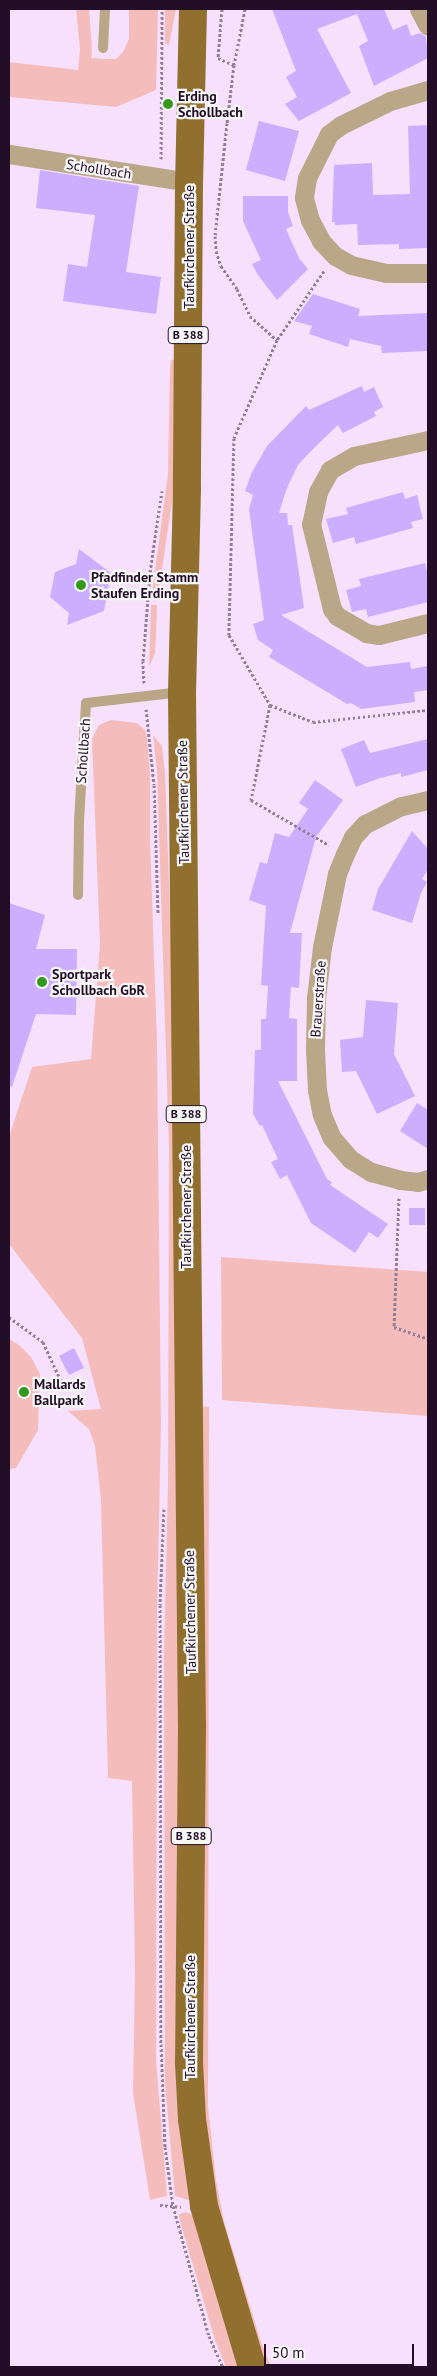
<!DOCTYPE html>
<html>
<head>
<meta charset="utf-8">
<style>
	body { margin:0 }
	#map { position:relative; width:437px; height:2376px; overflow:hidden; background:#f7e0fb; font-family:"PT Sans",sans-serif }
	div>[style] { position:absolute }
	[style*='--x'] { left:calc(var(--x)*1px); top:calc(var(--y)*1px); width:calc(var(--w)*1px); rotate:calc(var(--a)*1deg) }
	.green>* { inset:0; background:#f4bdbc }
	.building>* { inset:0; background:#cbaefe }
	.path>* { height:3px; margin-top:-1.5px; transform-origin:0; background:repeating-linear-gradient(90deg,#937d97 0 2.5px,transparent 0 5px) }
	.service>* { height:10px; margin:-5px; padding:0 5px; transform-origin:5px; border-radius:5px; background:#baa788 }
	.minor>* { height:19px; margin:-9.5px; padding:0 9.5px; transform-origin:9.5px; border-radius:9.5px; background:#baa788 }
	.primary>* { height:28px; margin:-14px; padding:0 14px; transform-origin:14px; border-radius:14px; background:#916f2f }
	.dots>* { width:14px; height:14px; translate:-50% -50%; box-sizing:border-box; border:2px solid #f6f6f6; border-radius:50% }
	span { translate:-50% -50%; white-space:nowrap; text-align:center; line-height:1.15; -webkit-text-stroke:4.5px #f6f6f6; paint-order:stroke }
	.shield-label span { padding:1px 4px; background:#f6f6f6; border:1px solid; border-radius:4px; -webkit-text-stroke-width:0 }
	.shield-label { font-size:12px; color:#220e26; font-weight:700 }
	.poi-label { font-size:14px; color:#220e26; font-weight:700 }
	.left { translate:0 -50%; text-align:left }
	.street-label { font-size:14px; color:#220e26 }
	.frame { position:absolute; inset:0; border:10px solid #220e26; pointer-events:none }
	.scale { position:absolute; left:264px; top:2344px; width:150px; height:22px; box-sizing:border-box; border:2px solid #220e26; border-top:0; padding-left:6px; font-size:15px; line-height:18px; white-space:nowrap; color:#220e26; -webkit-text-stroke:4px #f6f6f6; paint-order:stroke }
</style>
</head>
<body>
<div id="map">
	<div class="green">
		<div style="clip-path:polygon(76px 9px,89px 9px,92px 50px,91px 58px,105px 59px,116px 59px,123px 52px,129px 39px,129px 9px,158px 9px,156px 90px,116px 107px,9px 97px,9px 62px,78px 70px,80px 49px)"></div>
		<div style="clip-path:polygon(165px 9px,176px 9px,169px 45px,165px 43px)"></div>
		<div style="clip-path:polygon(176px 359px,175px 481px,158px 597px,152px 593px,168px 474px,170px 368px,171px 360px)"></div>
		<div style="clip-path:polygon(151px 605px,157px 605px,156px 635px,155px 653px,149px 667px)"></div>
		<div style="clip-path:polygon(111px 720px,137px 723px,145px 730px,147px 738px,150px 775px,150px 839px,157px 1043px,161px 1424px,157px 1614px,156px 2060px,167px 2196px,150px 2200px,133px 2093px,135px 1972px,132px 1781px,108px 1778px,101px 1500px,95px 1446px,89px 1429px,68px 1411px,101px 1409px,82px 1338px,9px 1244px,9px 1137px,32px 1067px,91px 1059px,100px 944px,92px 739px,99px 725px)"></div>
		<div style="clip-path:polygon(153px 735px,162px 746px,165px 773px,172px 966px,192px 2199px,188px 2200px,175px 2196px,165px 2083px,164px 1653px,168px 1484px,169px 1148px,157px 770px)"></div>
		<div style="clip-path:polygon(221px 1257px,428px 1272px,428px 1416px,222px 1400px)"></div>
		<div style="clip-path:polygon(9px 1339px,19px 1345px,31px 1357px,40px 1374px,38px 1430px,16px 1468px,9px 1469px)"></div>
		<div style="clip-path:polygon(200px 1406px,209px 1407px,208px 2106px,216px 2180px,224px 2222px,261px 2342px,271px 2367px,265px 2367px,223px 2235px,208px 2147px,203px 2075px)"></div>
		<div style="clip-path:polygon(186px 2212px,195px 2216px,225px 2325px,241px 2367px,226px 2367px,215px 2340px,180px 2221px,179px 2214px)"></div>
	</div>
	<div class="building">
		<div style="clip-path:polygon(272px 9px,384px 9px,393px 30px,407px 24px,411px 36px,420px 33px,426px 37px,428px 58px,374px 86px,359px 46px,368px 41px,357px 14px,317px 29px,351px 93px,299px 121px,285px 104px,297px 97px,286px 77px,296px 71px)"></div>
		<div style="clip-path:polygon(259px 121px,299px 131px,285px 181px,246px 170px)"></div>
		<div style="clip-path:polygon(428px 125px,428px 248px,399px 249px,399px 244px,358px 245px,357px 224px,335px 225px,335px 222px,332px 222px,334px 165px,372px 163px,373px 195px,410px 194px,408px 126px)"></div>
		<div style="clip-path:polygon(40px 170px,139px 186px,126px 272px,161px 277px,156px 314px,63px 301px,68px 264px,87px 267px,95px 215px,36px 208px)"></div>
		<div style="clip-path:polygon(243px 196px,288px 196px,288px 212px,293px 226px,286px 229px,299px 258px,308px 269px,277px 300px,258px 275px,252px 264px,261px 260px,243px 221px)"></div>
		<div style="clip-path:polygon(313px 294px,360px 309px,358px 316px,428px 313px,428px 351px,382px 353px,381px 346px,350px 339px,348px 347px,309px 334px,312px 326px,294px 321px)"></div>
		<div style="clip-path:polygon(362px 386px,364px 392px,374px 387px,383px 407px,374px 412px,376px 416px,343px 433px,338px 425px,314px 448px,298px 465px,287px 488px,279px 513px,287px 513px,288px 525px,292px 525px,304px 608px,281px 615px,367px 667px,410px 662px,411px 669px,428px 666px,428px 690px,414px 692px,415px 702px,361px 709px,351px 703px,347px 704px,269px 657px,273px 650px,258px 640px,253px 624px,264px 620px,249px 509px,253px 495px,245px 491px,252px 472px,267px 446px,306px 406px,309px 410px)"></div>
		<div style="clip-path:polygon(403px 492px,405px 499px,417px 495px,423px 519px,411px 522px,413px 528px,356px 544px,354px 537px,333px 543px,326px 519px,348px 514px,346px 508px)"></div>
		<div style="clip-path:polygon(79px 549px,111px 573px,104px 611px,67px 625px,69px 613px,50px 597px,55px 572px,76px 564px)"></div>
		<div style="clip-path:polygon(425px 563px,428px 576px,428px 602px,368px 617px,366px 609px,352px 612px,346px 590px,361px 586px,359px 579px)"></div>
		<div style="clip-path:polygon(428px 739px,428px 770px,401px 777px,401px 773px,380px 778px,356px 787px,341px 749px,364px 740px,370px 753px)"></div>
		<div style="clip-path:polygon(315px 780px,343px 800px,316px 837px,290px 933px,302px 933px,299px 988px,291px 987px,289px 1018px,297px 1019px,297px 1081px,278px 1081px,327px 1179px,332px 1182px,330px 1185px,388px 1224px,378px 1238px,369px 1232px,355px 1253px,311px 1223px,287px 1175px,280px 1179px,271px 1162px,278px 1159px,262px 1125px,260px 1126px,253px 1114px,255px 1050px,261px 1050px,261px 1019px,266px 1019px,268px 986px,261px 985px,266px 906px,249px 900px,260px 862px,267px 864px,275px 833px,289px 837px,308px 809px,299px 803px)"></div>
		<div style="clip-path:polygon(412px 831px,428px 849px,428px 869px,422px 879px,427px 882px,421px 893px,412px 923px,372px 910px,378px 889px)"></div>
		<div style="clip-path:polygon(9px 903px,45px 915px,36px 949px,77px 949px,76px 1015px,36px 1014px,12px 1087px,9px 1086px)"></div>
		<div style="clip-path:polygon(366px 1000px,398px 1003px,394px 1054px,415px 1096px,377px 1114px,356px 1071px,342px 1072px,340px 1040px,363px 1037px)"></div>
		<div style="clip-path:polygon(417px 1103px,428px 1110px,428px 1149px,400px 1131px)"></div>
		<div style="clip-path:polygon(409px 1208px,425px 1208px,425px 1225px,409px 1225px)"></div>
		<div style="clip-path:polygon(74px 1348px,84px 1368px,69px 1375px,59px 1356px)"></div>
	</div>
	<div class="path">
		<div style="--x:222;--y:9;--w:49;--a:94.7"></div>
		<div style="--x:218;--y:58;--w:17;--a:24"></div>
		<div style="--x:245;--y:9;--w:57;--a:101.1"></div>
		<div style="--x:234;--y:65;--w:58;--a:96.9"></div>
		<div style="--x:227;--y:123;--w:114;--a:96.1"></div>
		<div style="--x:215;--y:236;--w:15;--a:86"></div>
		<div style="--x:216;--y:251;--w:16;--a:72"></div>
		<div style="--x:221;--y:266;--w:28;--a:55"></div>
		<div style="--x:237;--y:289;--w:30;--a:64"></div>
		<div style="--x:250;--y:316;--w:36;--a:42"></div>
		<div style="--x:161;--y:159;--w:150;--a:-89.6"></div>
		<div style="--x:324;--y:271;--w:83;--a:124.3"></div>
		<div style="--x:277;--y:340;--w:107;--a:113.7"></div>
		<div style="--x:234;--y:438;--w:197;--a:91.5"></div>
		<div style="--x:229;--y:635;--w:81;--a:59.6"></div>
		<div style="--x:270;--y:705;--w:46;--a:21.6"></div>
		<div style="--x:313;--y:722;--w:116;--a:-6"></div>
		<div style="--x:144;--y:683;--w:22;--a:-93"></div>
		<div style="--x:143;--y:661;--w:89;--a:-85.5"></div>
		<div style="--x:150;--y:572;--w:82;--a:-81.6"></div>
		<div style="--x:270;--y:705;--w:97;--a:101.3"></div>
		<div style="--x:251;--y:800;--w:90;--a:30"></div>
		<div style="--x:146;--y:709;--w:76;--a:84"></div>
		<div style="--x:154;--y:785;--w:128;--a:88.2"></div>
		<div style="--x:399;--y:1198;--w:129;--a:92.2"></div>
		<div style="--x:394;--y:1327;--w:36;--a:19"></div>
		<div style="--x:9;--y:1317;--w:42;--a:36.3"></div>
		<div style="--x:43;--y:1342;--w:43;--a:65.2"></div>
		<div style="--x:164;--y:1509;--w:96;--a:92.4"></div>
		<div style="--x:160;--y:1605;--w:439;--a:89.9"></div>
		<div style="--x:161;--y:2044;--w:103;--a:87.8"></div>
		<div style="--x:165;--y:2147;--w:60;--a:82.3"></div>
		<div style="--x:173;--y:2206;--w:26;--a:74"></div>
		<div style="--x:180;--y:2231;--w:109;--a:74.6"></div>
		<div style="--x:209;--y:2336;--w:34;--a:66"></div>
		<div style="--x:160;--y:2205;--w:21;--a:5"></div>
	</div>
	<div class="service">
		<div style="--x:103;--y:48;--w:39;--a:-87"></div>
		<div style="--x:78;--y:895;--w:74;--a:-89.2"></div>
		<div style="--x:79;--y:821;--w:118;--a:-86.6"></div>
		<div style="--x:86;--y:703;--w:96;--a:-6.6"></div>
	</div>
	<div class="minor">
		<div style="--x:419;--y:9;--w:19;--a:62"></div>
		<div style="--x:428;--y:90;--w:40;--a:164"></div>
		<div style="--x:390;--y:101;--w:55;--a:153.9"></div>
		<div style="--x:341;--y:125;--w:15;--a:143"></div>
		<div style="--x:329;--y:134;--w:49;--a:116.6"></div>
		<div style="--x:307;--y:178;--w:20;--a:99"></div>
		<div style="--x:304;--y:198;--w:23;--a:75"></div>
		<div style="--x:310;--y:220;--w:24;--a:62"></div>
		<div style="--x:321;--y:241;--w:21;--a:47"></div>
		<div style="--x:335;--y:256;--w:18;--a:29"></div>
		<div style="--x:351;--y:265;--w:36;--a:13"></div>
		<div style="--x:386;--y:273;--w:42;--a:0"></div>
		<div style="--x:9;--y:154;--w:182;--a:8.8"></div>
		<div style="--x:428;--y:440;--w:76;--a:167.8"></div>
		<div style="--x:354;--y:456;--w:28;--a:150"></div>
		<div style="--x:330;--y:470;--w:25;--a:119"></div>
		<div style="--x:318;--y:492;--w:33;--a:102"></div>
		<div style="--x:311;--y:524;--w:88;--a:76.1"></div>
		<div style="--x:332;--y:609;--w:9;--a:54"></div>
		<div style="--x:337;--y:616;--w:34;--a:30"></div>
		<div style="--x:366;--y:633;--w:13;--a:9"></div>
		<div style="--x:379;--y:635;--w:50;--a:-13.8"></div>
		<div style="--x:428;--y:800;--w:28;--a:167"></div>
		<div style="--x:401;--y:806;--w:40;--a:153.4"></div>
		<div style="--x:365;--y:824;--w:18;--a:133"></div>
		<div style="--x:353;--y:837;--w:19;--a:115"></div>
		<div style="--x:345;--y:854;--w:22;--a:112"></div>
		<div style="--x:337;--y:874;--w:75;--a:101.6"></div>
		<div style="--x:322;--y:947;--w:51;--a:96.7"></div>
		<div style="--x:316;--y:998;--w:52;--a:91.1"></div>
		<div style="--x:315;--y:1050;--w:40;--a:87.1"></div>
		<div style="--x:317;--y:1090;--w:25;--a:79"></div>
		<div style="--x:322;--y:1115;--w:25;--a:67"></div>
		<div style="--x:332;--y:1138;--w:28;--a:49"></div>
		<div style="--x:350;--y:1159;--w:25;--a:32"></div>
		<div style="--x:371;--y:1172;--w:30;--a:15"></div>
		<div style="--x:400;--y:1180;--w:18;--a:6"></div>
		<div style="--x:418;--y:1182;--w:10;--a:-17"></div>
	</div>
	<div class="primary">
		<div style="--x:193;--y:9;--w:173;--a:91.3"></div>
		<div style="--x:189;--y:182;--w:307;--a:90.4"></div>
		<div style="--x:187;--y:489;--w:203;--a:91.4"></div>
		<div style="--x:182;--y:692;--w:1033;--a:89.45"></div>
		<div style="--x:192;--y:1725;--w:338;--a:90.5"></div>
		<div style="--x:189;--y:2063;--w:56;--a:86.9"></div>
		<div style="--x:192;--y:2119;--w:88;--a:82.1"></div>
		<div style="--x:204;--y:2206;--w:168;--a:73.4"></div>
	</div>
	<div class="dots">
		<div style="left:168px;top:104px;background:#34981e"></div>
		<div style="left:81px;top:585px;background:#34981e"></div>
		<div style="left:42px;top:982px;background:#34981e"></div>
		<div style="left:24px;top:1392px;background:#34981e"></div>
	</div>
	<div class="shield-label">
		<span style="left:188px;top:335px">B 388</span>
		<span style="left:186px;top:1114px">B 388</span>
		<span style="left:191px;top:1836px">B 388</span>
	</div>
	<div class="poi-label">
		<span class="left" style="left:178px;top:104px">Erding<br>Schollbach</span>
		<span class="left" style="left:91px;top:585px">Pfadfinder Stamm<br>Staufen Erding</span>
		<span class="left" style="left:52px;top:982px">Sportpark<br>Schollbach GbR</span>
		<span class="left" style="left:34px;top:1392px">Mallards<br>Ballpark</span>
	</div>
	<div class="street-label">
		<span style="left:99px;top:169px;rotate:9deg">Schollbach</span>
		<span style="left:189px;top:247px;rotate:-90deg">Taufkirchener Straße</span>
		<span style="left:83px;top:751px;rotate:-86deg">Schollbach</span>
		<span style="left:183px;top:802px;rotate:-91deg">Taufkirchener Straße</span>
		<span style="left:318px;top:999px;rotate:-86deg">Brauerstraße</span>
		<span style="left:186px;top:1207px;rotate:-90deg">Taufkirchener Straße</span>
		<span style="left:190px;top:1612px;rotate:-91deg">Taufkirchener Straße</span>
		<span style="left:190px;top:2017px;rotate:-90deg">Taufkirchener Straße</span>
	</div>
	<div class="frame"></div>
	<div class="scale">50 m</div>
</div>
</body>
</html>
